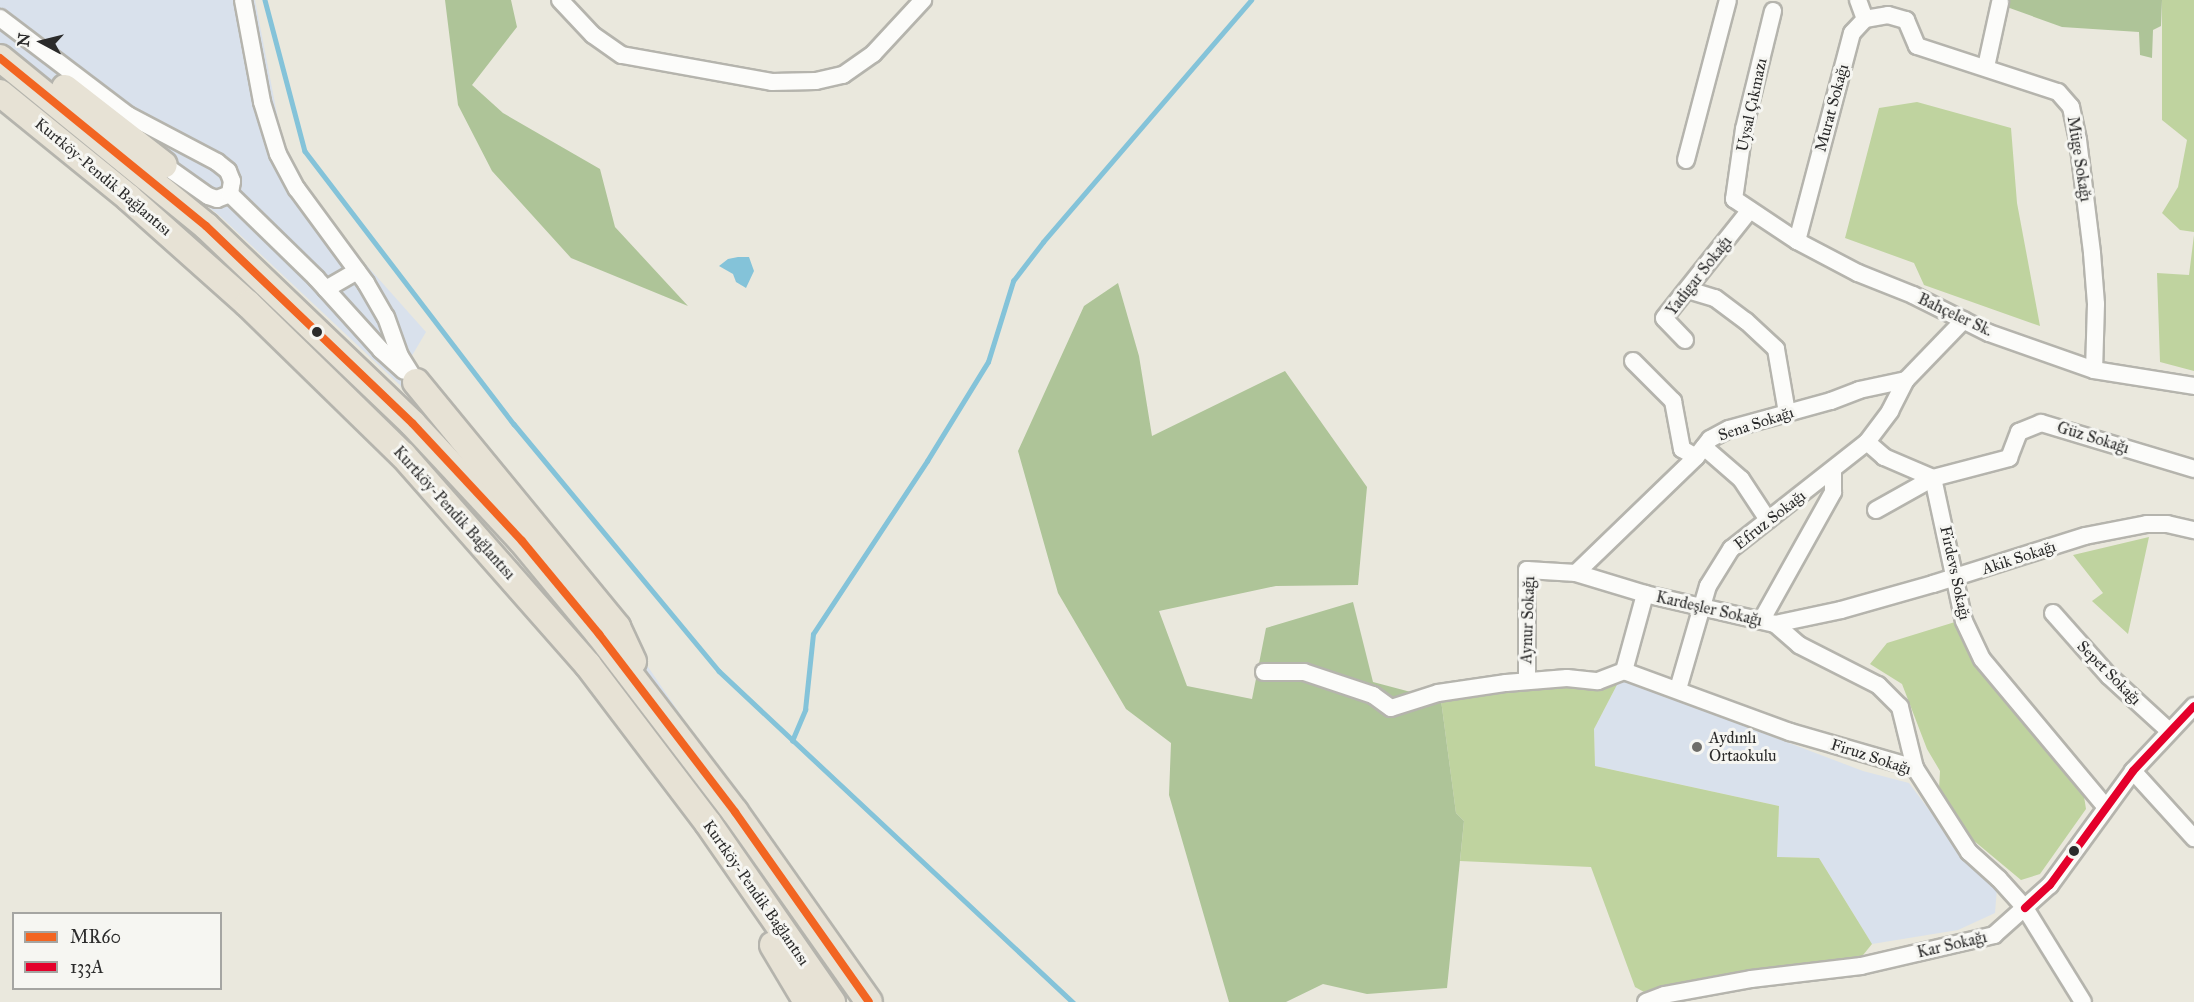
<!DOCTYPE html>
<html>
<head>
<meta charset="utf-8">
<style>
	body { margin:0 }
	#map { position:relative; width:2194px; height:1002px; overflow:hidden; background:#eae8dd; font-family:"IM FELL Great Primer",serif }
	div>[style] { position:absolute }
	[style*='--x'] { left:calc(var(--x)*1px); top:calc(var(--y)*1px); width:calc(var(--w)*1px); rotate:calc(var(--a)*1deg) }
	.built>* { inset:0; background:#d9e1ec }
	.green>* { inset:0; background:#bfd39f }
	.forest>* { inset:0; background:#aec498 }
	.water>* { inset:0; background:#84c3d9 }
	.stream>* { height:4.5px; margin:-2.25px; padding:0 2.25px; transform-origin:2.25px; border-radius:2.25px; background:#84c3d9 }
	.roads { filter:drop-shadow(2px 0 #b5b4ad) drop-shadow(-2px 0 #b5b4ad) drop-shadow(0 2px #b5b4ad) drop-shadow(0 -2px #b5b4ad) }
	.minor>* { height:16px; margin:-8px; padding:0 8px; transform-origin:8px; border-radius:8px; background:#fcfcfa }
	.highway>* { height:26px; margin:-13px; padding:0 13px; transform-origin:13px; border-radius:13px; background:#e7e2d5 }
	.bus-1>* { height:8px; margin:-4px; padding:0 4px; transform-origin:4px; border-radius:4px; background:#f26522 }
	.bus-2>* { height:8px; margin:-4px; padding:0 4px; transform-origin:4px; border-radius:4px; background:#e4002b }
	.dots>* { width:16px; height:16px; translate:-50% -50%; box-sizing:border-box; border:3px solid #f6f6f2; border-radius:50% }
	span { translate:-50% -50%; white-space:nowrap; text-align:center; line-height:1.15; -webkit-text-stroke:6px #f6f6f2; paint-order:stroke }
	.street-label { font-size:16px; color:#2b2b2b }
	.poi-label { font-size:16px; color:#2b2b2b }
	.left { translate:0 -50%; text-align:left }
	.legend { position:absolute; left:12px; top:912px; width:210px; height:78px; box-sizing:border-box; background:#f6f6f2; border:2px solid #a5a5a2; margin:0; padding:8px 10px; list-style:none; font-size:18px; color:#2b2b2b }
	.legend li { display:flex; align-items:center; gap:12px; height:30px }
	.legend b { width:30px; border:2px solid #a5a5a2 }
	.north { position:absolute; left:12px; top:12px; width:60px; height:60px; -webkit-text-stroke:4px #f6f6f2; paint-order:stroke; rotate:277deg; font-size:16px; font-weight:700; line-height:24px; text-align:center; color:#2b2b2b }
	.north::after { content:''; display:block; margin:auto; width:21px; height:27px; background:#2b2b2b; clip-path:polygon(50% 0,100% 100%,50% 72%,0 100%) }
</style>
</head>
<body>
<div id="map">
	<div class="built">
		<div style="clip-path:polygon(0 0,255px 0,283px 145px,294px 176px,320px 213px,426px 332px,410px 359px,622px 629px,683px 718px,605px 617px,419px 403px,220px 216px,0 46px)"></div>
		<div style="clip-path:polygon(1620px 679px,1863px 771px,1909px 783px,1965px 858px,1997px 888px,1995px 913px,1958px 930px,1872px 944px,1819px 858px,1777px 857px,1779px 806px,1595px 766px,1594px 729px)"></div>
	</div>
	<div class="green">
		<div style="clip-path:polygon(2162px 0,2194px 0,2194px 232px,2180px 230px,2162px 213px,2178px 187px,2187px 140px,2162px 120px)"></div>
		<div style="clip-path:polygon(1917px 102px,2011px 128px,2017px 203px,2040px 326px,1924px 285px,1914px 263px,1845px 238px,1879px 108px)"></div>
		<div style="clip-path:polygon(2194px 235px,2194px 371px,2160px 362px,2157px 273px,2189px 275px)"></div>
		<div style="clip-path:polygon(2149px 537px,2128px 634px,2092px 601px,2103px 593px,2073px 555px)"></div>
		<div style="clip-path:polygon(1955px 622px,1958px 631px,1983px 668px,2083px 790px,2086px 809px,2040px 874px,2021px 880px,1967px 835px,1939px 790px,1940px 771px,1927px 749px,1902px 684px,1870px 664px,1887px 643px)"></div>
		<div style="clip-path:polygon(1620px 679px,1594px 729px,1595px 766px,1779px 806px,1777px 857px,1819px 858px,1872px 944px,1859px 960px,1685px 983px,1644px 992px,1635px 987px,1591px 867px,1460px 861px,1464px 821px,1456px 813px,1441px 700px,1510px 690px)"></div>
	</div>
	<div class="forest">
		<div style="clip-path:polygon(445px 0,511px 0,517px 27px,472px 85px,503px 113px,600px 169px,615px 227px,688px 306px,571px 258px,492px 171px,458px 105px)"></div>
		<div style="clip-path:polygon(2006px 0,2162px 0,2161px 26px,2153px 30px,2152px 58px,2140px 55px,2139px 32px,2062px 27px,2004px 6px)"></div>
		<div style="clip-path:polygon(1118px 283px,1139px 356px,1152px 436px,1285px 371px,1367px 487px,1358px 585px,1276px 586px,1159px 611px,1187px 686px,1252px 699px,1266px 628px,1353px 602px,1373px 682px,1441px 700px,1456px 813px,1464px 821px,1447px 988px,1367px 994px,1323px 984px,1286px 1002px,1229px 1002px,1169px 795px,1171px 743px,1126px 709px,1058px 593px,1018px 451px,1084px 306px)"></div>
	</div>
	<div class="water">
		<div style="clip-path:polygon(738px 257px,749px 257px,754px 271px,746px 288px,736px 282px,733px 274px,719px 266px,728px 259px)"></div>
	</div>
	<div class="stream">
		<div style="--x:265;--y:0;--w:156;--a:75.2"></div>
		<div style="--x:305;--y:151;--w:344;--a:52.6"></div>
		<div style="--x:514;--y:424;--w:321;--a:50.3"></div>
		<div style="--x:719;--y:671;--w:485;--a:43.1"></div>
		<div style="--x:792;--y:741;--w:34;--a:-67"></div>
		<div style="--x:805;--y:710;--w:76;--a:-84"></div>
		<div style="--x:813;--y:634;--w:207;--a:-56.6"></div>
		<div style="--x:927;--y:461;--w:116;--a:-58.4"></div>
		<div style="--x:988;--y:362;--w:85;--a:-72.8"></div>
		<div style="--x:1013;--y:281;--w:49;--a:-52.4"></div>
		<div style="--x:1043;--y:242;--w:319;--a:-49.3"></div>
	</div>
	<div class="roads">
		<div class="minor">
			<div style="--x:243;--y:0;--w:104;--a:79.4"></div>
			<div style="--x:262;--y:102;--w:54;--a:72.9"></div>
			<div style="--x:278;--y:154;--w:40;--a:62"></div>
			<div style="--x:297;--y:189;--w:117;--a:53.7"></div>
			<div style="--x:366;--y:283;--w:39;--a:60"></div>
			<div style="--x:386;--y:317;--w:41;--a:70.3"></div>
			<div style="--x:400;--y:356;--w:31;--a:58"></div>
			<div style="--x:560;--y:0;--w:48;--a:46.7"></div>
			<div style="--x:593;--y:35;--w:35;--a:35"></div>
			<div style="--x:622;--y:55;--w:152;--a:10.2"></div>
			<div style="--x:772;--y:82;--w:44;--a:-1.3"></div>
			<div style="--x:816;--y:81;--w:28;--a:-13"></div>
			<div style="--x:843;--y:75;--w:37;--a:-35"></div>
			<div style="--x:873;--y:54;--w:74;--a:-47.2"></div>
			<div style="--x:1858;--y:0;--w:20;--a:70"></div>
			<div style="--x:1773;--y:11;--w:122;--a:103.8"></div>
			<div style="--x:1744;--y:129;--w:71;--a:98.1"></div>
			<div style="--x:1734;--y:199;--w:76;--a:33.7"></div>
			<div style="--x:1797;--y:241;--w:69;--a:27.7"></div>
			<div style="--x:1858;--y:273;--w:59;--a:21.8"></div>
			<div style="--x:1913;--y:295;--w:85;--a:26.6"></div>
			<div style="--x:1989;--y:333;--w:111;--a:19.4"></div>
			<div style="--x:2094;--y:370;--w:101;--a:9.1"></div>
			<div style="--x:0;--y:18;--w:161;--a:37.2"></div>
			<div style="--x:128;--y:115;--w:101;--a:27.8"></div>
			<div style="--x:217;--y:162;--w:14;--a:39"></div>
			<div style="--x:228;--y:171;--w:11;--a:68"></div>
			<div style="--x:232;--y:181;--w:13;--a:99"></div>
			<div style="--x:230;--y:194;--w:14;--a:159"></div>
			<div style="--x:217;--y:199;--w:9;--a:-162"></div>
			<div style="--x:208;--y:196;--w:54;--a:-144.8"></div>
			<div style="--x:1986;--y:67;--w:66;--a:-77.7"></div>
			<div style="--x:1686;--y:160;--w:165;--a:-75.3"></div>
			<div style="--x:230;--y:194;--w:120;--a:44.3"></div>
			<div style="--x:316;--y:278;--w:97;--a:47.9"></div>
			<div style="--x:381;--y:350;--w:31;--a:42"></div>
			<div style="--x:1797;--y:241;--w:215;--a:-75.2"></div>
			<div style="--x:1852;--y:33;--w:19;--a:-47"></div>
			<div style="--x:1865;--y:19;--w:23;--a:-10"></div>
			<div style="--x:1888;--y:15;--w:19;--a:16"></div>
			<div style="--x:1906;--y:20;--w:28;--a:67"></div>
			<div style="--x:1917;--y:46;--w:148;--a:18.1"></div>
			<div style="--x:2058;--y:92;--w:20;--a:49"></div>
			<div style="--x:2071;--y:107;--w:34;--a:78"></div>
			<div style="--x:2078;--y:140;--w:114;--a:82.9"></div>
			<div style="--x:2092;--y:253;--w:51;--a:85.5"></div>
			<div style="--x:2096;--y:304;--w:66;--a:91.7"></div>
			<div style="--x:326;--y:289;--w:36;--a:-30"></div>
			<div style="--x:1688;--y:290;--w:28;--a:17"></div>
			<div style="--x:1715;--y:298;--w:39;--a:37"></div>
			<div style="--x:1746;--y:321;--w:41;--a:43"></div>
			<div style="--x:1776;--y:349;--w:65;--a:80.2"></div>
			<div style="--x:1685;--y:340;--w:30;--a:-134"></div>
			<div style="--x:1664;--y:318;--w:138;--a:-51.5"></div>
			<div style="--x:1633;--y:361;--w:57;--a:45"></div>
			<div style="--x:1673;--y:401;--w:49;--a:79.4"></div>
			<div style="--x:1682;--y:449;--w:16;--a:30"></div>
			<div style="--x:1867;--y:442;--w:23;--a:41"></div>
			<div style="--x:1884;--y:457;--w:53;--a:23.2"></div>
			<div style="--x:1933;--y:478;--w:146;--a:77.8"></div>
			<div style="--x:1964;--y:621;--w:42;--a:64.7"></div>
			<div style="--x:1982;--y:659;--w:192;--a:50.1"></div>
			<div style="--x:1704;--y:447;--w:49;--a:40.9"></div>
			<div style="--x:1741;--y:479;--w:49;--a:56.6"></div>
			<div style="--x:1876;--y:510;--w:65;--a:-29.3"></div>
			<div style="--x:1933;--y:478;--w:79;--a:-14.7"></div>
			<div style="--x:2009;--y:458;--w:28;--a:-69"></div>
			<div style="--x:2019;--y:432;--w:24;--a:-22"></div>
			<div style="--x:2041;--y:423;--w:160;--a:16.7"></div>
			<div style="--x:1576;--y:573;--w:167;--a:-44"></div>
			<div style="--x:1696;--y:457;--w:23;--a:-52"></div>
			<div style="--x:1710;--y:439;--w:21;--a:-28"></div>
			<div style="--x:1729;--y:429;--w:106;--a:-15.4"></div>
			<div style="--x:1831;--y:401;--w:30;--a:-21"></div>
			<div style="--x:1859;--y:390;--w:48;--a:-12"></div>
			<div style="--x:1906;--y:380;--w:83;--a:-46"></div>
			<div style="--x:2053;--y:613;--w:84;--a:48.4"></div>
			<div style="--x:2109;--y:676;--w:81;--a:42.5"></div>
			<div style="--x:1761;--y:621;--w:148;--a:-60.8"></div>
			<div style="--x:1833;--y:492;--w:22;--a:-90"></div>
			<div style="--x:1775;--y:624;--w:67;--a:-12"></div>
			<div style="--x:1841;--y:610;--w:96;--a:-15.8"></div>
			<div style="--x:1933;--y:584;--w:159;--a:-17.5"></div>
			<div style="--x:2085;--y:536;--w:63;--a:-11"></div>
			<div style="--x:2147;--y:524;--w:20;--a:0"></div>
			<div style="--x:2167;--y:524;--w:28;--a:13"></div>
			<div style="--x:1624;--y:671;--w:177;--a:20.2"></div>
			<div style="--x:1790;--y:732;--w:130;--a:16.1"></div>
			<div style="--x:1915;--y:768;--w:100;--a:57.3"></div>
			<div style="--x:1969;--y:852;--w:40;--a:42"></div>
			<div style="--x:1999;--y:879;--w:39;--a:48"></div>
			<div style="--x:2025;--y:908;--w:110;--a:58.3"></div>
			<div style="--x:1624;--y:671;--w:80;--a:-74.7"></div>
			<div style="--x:1264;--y:672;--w:40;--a:0"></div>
			<div style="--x:1304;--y:672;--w:73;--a:18.4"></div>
			<div style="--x:1373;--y:695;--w:22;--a:36"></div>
			<div style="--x:1391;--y:708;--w:49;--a:-17.7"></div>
			<div style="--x:1438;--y:693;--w:69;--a:-8.4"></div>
			<div style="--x:1506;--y:683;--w:61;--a:-4.7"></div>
			<div style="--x:1567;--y:678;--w:31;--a:6"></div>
			<div style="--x:1598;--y:681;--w:28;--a:-21"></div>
			<div style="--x:1527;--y:681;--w:111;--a:-90"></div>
			<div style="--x:1527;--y:570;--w:49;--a:3.5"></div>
			<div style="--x:1576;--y:573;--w:72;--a:16.9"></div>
			<div style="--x:1645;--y:594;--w:133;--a:13"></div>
			<div style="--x:1775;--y:624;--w:32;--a:41"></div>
			<div style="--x:1799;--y:645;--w:89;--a:26.9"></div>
			<div style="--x:1878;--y:685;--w:31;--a:45"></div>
			<div style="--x:1900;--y:707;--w:63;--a:76.2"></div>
			<div style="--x:1678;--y:689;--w:107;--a:-73.8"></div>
			<div style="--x:1708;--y:586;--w:44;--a:-58.1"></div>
			<div style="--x:1731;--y:549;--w:173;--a:-38.2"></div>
			<div style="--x:1867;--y:442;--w:39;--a:-53"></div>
			<div style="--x:1890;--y:411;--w:35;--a:-63"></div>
			<div style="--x:2133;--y:771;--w:91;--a:47.7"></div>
			<div style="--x:1646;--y:1002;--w:19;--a:-21"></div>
			<div style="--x:1664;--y:995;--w:88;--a:-10.4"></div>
			<div style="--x:1751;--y:979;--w:111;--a:-6.7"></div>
			<div style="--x:1861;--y:966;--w:137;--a:-13.1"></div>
			<div style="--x:1994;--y:935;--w:75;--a:-41.8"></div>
			<div style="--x:2050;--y:885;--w:141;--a:-53.9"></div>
			<div style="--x:2133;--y:771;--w:89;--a:-46.8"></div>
		</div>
		<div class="highway">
			<div style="--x:0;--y:58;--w:266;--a:39.2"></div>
			<div style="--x:206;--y:226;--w:286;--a:43.7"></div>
			<div style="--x:413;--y:424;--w:160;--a:47"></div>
			<div style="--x:522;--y:541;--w:121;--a:50.4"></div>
			<div style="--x:599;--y:634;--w:224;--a:52.6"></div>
			<div style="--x:735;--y:812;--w:232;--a:54.8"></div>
			<div style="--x:65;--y:88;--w:125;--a:37.9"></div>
			<div style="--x:0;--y:93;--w:166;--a:39.1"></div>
			<div style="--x:129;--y:198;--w:159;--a:41.7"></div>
			<div style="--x:248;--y:304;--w:216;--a:44.3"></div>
			<div style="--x:403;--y:455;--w:280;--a:48.6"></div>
			<div style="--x:588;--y:665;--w:198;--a:52.8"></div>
			<div style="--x:708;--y:823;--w:218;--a:55.3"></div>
			<div style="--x:416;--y:382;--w:317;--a:50.6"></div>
			<div style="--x:617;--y:627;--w:38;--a:65"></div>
			<div style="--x:773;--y:945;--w:66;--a:59.2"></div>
		</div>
	</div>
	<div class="bus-1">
		<div style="--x:0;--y:58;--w:266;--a:39.2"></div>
		<div style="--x:206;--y:226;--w:286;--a:43.7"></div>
		<div style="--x:413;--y:424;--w:160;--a:47"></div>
		<div style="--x:522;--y:541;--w:121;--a:50.4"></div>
		<div style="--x:599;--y:634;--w:224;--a:52.6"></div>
		<div style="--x:735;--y:812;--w:232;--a:54.8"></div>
	</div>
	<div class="bus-2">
		<div style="--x:2025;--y:908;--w:34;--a:-43"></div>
		<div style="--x:2050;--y:885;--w:141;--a:-53.9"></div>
		<div style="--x:2133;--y:771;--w:89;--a:-46.8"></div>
	</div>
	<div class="dots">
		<div style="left:317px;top:332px;background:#2b2b2b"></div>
		<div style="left:1697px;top:747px;background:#6e6d69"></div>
		<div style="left:2074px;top:851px;background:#2b2b2b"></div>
	</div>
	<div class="street-label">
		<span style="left:1752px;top:105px;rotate:-78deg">Uysal Çıkmazı</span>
		<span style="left:1832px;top:108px;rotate:-75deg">Murat Sokağı</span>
		<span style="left:2079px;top:159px;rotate:81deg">Müge Sokağı</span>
		<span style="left:103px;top:177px;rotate:40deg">Kurtköy-Pendik Bağlantısı</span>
		<span style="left:1699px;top:276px;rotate:-52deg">Yadigar Sokağı</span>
		<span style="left:1955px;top:315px;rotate:25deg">Bahçeler Sk.</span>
		<span style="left:1756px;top:424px;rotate:-18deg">Sena Sokağı</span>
		<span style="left:2093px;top:438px;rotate:17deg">Güz Sokağı</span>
		<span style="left:454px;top:513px;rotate:48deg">Kurtköy-Pendik Bağlantısı</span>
		<span style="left:1770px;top:520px;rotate:-38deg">Efruz Sokağı</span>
		<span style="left:2019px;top:558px;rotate:-18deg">Akik Sokağı</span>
		<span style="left:1955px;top:573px;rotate:78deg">Firdevs Sokağı</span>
		<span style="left:1709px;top:609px;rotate:13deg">Kardeşler Sokağı</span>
		<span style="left:1528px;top:620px;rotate:-88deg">Aynur Sokağı</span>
		<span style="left:2109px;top:673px;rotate:45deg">Sepet Sokağı</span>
		<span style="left:1871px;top:757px;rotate:18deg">Firuz Sokağı</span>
		<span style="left:756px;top:893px;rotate:55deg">Kurtköy-Pendik Bağlantısı</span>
		<span style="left:1952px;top:945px;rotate:-13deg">Kar Sokağı</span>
	</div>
	<div class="poi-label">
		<span class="left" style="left:1709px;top:747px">Aydınlı<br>Ortaokulu</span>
	</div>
	<ul class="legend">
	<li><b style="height:8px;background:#f26522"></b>MR60</li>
	<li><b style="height:8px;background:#e4002b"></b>133A</li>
	</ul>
	<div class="north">N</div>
</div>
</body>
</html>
